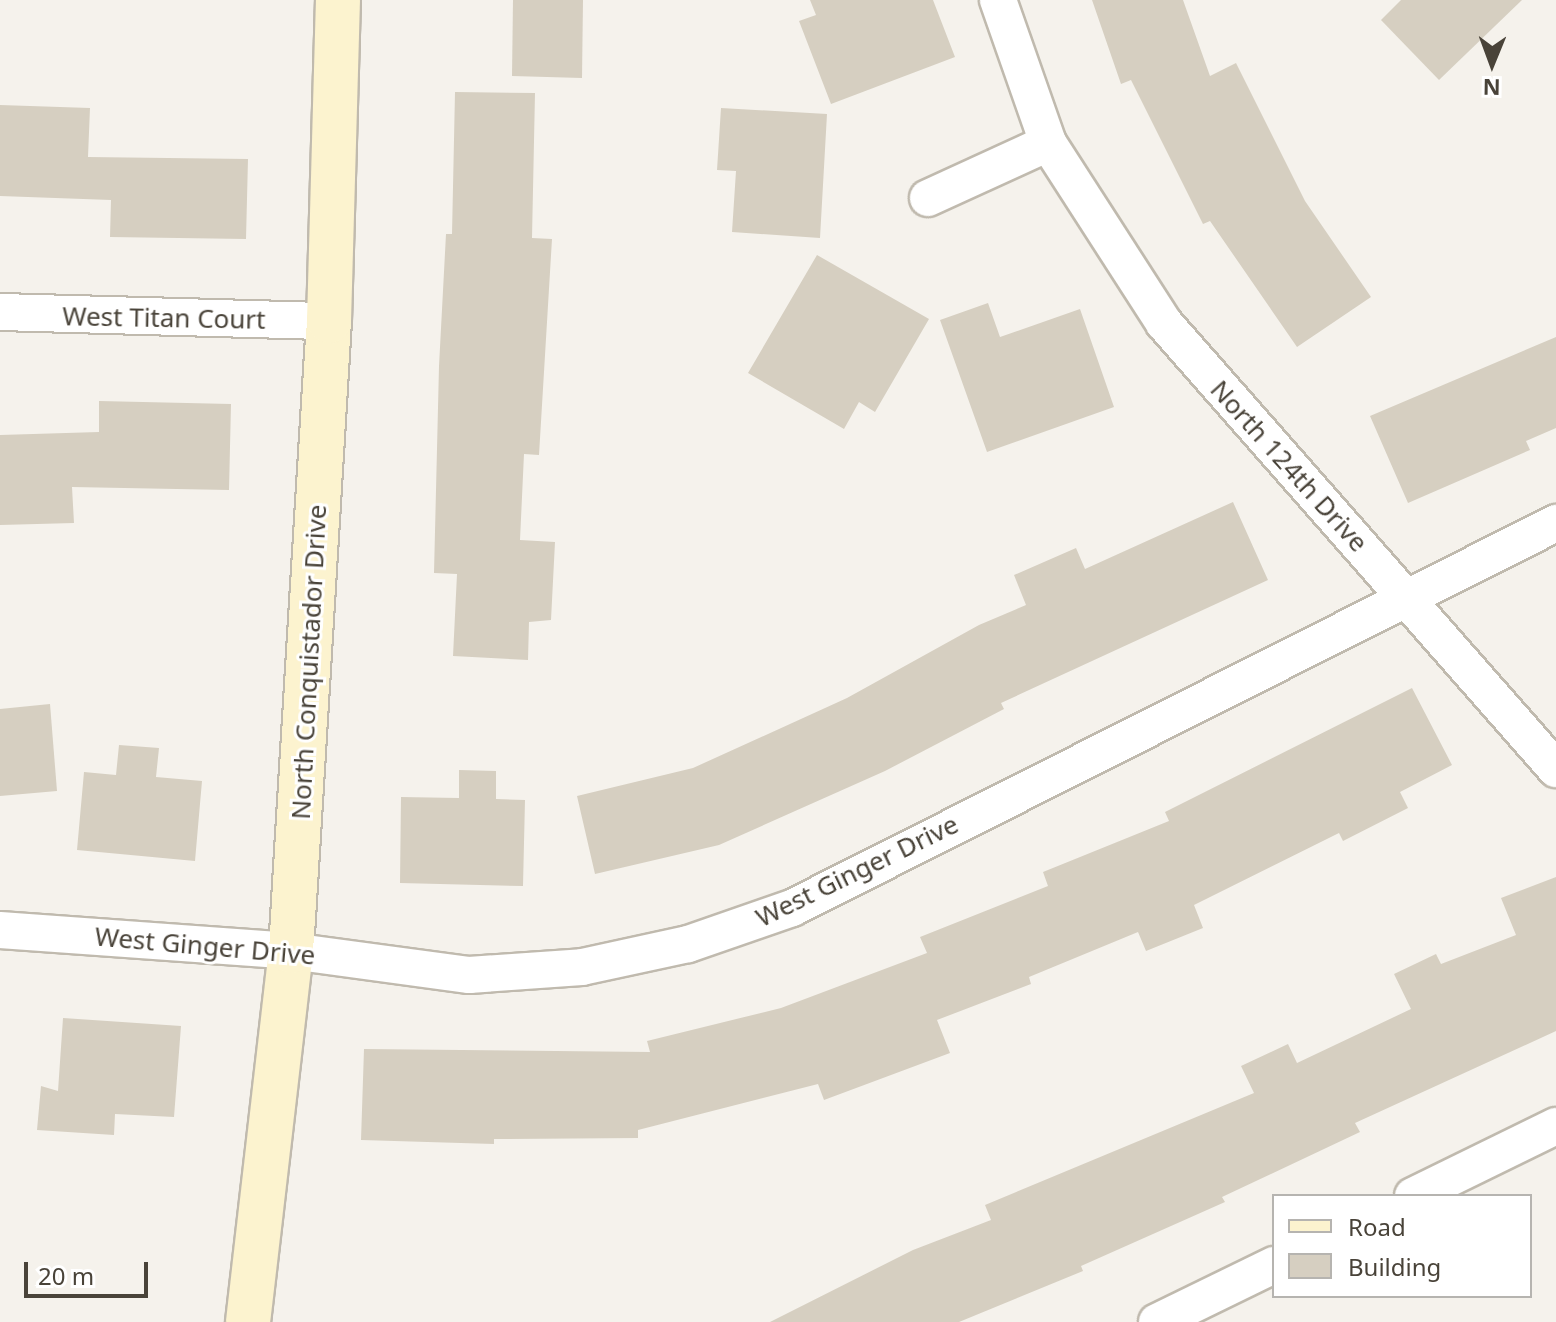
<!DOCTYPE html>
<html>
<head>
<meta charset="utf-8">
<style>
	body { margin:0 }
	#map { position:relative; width:1556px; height:1322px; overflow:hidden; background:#f5f2ec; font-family:"Noto Sans",sans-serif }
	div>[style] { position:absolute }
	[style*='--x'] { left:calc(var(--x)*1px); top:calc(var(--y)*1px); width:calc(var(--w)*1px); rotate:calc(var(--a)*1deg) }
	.building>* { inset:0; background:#d6cfc1 }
	.roads { filter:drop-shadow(2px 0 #c0baae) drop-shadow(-2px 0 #c0baae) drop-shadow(0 2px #c0baae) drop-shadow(0 -2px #c0baae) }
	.street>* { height:36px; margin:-18px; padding:0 18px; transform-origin:18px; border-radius:18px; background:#fff }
	.secondary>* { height:44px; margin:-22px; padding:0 22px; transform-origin:22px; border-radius:22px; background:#fcf3cf }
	span { translate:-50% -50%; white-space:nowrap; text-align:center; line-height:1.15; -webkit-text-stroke:6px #fff; paint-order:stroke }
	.street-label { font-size:26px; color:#494339 }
	.legend { position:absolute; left:1272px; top:1194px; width:260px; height:104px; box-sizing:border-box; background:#fff; border:2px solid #b6b4b0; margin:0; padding:10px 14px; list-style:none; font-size:24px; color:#494339 }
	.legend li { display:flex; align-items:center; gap:16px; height:40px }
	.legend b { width:40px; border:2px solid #b6b4b0 }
	.north { position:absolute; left:1452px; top:24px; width:80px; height:80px; -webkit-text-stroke:6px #fff; paint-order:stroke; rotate:181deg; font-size:22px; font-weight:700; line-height:32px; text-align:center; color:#494339 }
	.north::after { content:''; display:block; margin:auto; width:28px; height:36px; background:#494339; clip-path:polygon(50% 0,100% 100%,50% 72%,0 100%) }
	.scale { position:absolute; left:24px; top:1262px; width:124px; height:36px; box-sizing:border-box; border:4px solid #494339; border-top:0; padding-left:10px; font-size:24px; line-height:28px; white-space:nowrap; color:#494339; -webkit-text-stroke:6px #fff; paint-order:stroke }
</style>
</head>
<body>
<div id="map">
	<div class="building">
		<div style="clip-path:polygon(513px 0,583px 0,582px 78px,512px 76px)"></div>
		<div style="clip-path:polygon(810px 0,933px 0,955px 57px,831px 104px,799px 21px,816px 15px)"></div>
		<div style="clip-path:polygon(1092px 0,1183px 0,1210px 76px,1236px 63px,1305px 201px,1371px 297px,1297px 347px,1210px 221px,1203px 224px,1131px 80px,1121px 84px)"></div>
		<div style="clip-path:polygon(1401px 0,1522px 0,1439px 80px,1381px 20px)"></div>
		<div style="clip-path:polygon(455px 92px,535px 93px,532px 238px,552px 239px,539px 455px,524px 454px,520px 540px,555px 542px,551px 620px,529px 622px,528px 660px,453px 656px,457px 574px,434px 573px,439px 366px,446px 234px,452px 234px)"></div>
		<div style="clip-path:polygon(0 105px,90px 108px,88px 157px,248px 159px,246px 239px,110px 237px,111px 200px,0 196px)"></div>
		<div style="clip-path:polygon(721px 108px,827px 114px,820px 238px,732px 232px,736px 171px,717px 170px)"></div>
		<div style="clip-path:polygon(817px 255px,929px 319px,875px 412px,859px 402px,844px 429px,748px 373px)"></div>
		<div style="clip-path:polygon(988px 303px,1000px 337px,1080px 309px,1114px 407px,987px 452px,940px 320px)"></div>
		<div style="clip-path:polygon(1556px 337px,1556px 428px,1526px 441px,1530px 450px,1408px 503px,1370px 416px)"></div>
		<div style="clip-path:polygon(99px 401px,231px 404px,229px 490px,72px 487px,74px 523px,0 525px,0 435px,99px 432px)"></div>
		<div style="clip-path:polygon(1233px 502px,1268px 580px,1001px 703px,1004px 709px,885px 771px,719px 845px,595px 874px,577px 796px,693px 768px,847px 698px,979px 625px,1026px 605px,1014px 575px,1076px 548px,1085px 569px)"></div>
		<div style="clip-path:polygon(1412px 688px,1452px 765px,1400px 792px,1408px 808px,1343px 841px,1339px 833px,1194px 905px,1203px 928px,1146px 951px,1138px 932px,1029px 977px,1031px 984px,937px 1020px,950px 1053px,824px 1100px,818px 1084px,638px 1130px,638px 1138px,494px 1139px,494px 1144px,361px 1140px,364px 1049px,650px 1052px,647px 1041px,781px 1008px,927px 953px,920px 937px,1048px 886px,1043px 872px,1169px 821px,1165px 812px)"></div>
		<div style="clip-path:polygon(50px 704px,57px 791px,0 796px,0 709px)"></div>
		<div style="clip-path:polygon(119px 745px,159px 748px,156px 777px,202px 781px,195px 861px,77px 850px,84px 772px,116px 775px)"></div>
		<div style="clip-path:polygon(459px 770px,496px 771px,496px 799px,525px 800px,523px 886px,400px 883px,401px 797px,459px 798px)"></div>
		<div style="clip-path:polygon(1556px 877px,1556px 1031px,1355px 1123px,1360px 1132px,1222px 1197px,1225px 1202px,1081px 1266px,1083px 1271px,959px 1322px,770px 1322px,913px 1250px,991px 1220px,985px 1205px,1254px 1093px,1241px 1066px,1288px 1044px,1297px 1063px,1411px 1009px,1394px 974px,1436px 954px,1441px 964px,1516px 935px,1501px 898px)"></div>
		<div style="clip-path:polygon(63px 1018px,181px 1026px,174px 1117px,115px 1114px,114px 1135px,37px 1130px,41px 1086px,58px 1091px)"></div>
	</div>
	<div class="roads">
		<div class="street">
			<div style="--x:998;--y:0;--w:151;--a:70.7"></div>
			<div style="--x:1048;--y:143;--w:214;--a:57.2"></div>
			<div style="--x:1164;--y:323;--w:594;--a:48.69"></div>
			<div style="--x:928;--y:198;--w:132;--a:-24.6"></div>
			<div style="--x:0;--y:312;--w:329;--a:1.6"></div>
			<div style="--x:0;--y:930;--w:292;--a:4.1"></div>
			<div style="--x:291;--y:951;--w:180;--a:7.7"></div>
			<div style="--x:469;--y:975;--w:113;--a:-4"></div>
			<div style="--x:582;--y:967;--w:108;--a:-12.2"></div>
			<div style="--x:688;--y:944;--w:110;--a:-19.1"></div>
			<div style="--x:792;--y:908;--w:856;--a:-26.74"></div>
			<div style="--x:1413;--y:1196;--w:159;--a:-26.1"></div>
			<div style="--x:1157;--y:1322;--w:130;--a:-26"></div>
		</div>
		<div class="secondary">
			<div style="--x:248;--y:1322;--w:373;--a:-83.4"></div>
			<div style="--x:291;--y:951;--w:631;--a:-86.55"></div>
			<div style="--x:329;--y:321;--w:321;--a:-88.4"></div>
		</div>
	</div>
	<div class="street-label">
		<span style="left:164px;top:318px;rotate:1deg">West Titan Court</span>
		<span style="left:1289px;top:466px;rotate:48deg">North 124th Drive</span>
		<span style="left:309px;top:662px;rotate:-87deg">North Conquistador Drive</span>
		<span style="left:857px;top:871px;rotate:-26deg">West Ginger Drive</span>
		<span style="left:205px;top:946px;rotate:5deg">West Ginger Drive</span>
	</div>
	<ul class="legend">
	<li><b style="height:10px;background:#fcf3cf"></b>Road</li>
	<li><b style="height:22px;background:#d6cfc1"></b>Building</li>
	</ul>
	<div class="north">N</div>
	<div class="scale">20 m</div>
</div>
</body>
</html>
